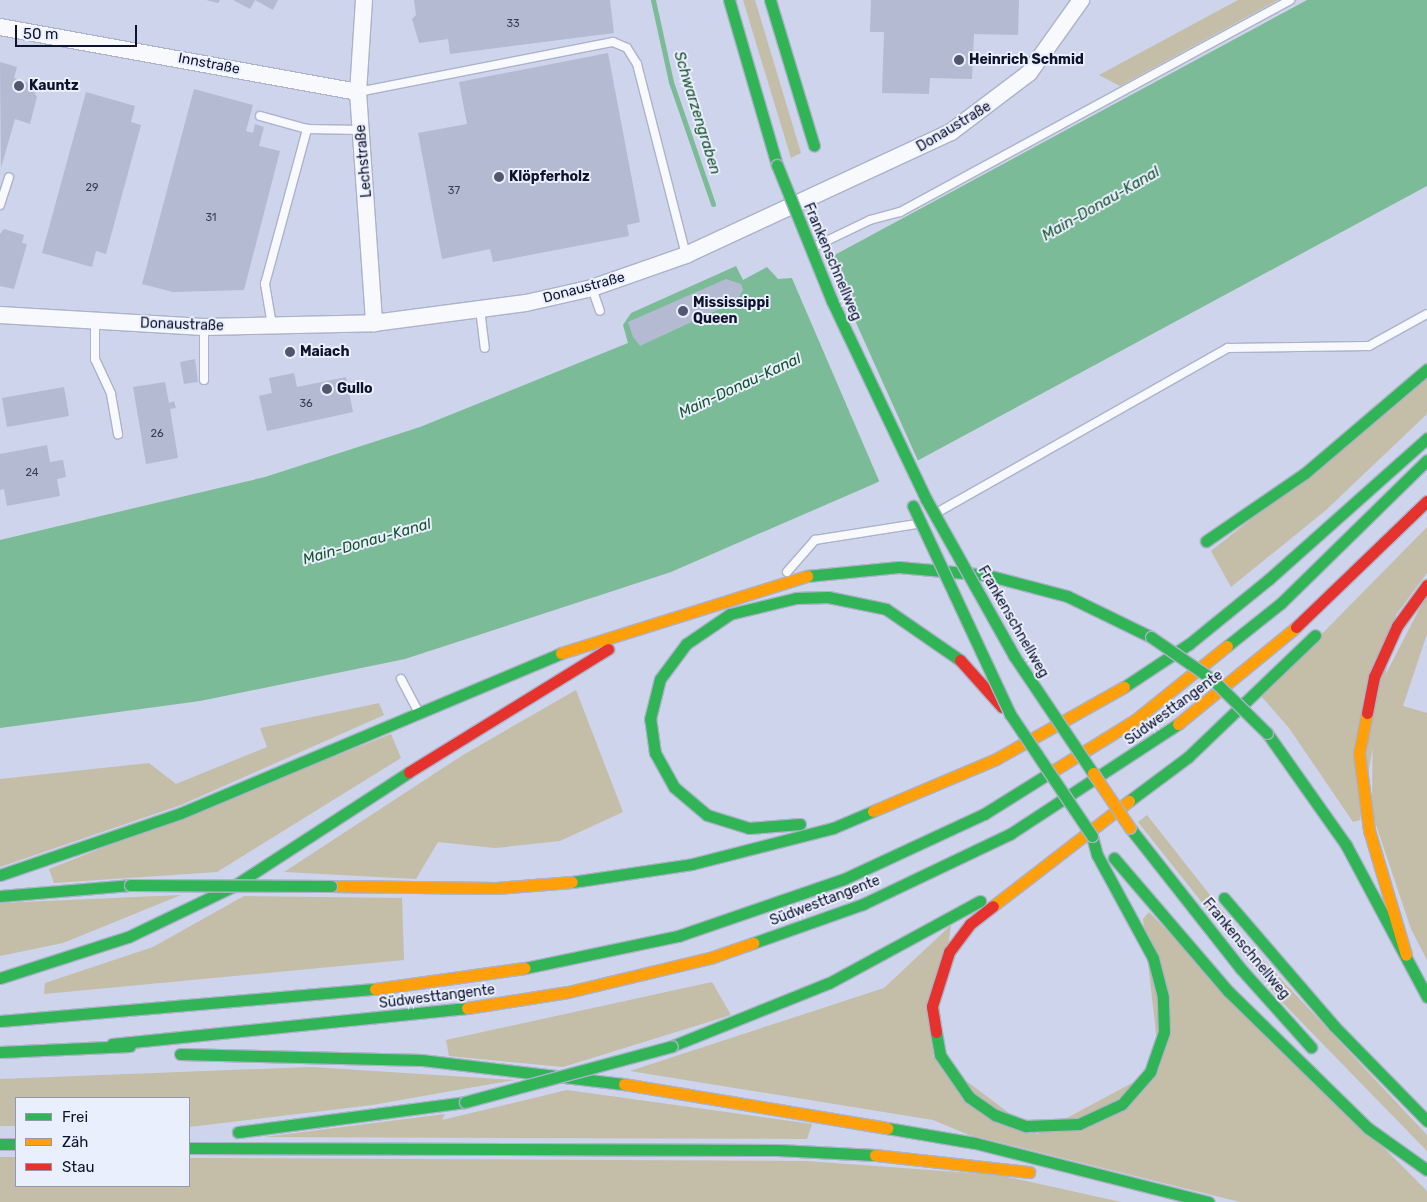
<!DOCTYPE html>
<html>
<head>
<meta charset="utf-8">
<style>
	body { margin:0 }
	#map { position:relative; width:1427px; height:1202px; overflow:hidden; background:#cdd4eb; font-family:Rubik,sans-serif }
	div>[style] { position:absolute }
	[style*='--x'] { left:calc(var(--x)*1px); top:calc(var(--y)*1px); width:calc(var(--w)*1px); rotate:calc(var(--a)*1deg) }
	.green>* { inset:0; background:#c4bda8 }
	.water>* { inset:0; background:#7cbb97 }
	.pier>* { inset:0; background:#cdd4eb }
	.stream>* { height:5px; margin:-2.5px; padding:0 2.5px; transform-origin:2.5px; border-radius:2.5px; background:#7cbb97 }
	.building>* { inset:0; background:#b3bad1 }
	.roads { filter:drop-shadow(1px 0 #abb2c9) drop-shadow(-1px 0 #abb2c9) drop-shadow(0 1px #abb2c9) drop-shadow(0 -1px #abb2c9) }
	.lane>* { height:8px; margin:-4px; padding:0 4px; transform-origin:4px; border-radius:4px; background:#f8f9fc }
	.street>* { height:16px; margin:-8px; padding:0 8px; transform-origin:8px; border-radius:8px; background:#f8f9fc }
	.fast>* { height:11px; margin:-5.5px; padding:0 5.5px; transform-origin:5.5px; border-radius:5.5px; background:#30b455 }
	.slow>* { height:11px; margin:-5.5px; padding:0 5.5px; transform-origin:5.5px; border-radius:5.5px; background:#ff9f0a }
	.jam>* { height:11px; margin:-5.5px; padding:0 5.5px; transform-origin:5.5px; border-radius:5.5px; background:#e5322d }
	.bridges { filter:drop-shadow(1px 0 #abb2c9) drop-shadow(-1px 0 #abb2c9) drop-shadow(0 1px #abb2c9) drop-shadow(0 -1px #abb2c9) }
	.fast-bridge>* { height:11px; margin:-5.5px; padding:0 5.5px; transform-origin:5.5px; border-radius:5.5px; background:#30b455 }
	.slow-bridge>* { height:11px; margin:-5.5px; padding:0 5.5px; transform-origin:5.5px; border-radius:5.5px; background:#ff9f0a }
	.dots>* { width:14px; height:14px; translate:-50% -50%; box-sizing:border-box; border:2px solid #eaeffe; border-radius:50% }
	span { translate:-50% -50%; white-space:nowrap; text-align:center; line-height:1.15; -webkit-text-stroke:4px #eaeffe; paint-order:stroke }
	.number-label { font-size:11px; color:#383e57 }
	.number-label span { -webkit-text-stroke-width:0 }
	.poi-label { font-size:14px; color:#0f142e; font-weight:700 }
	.left { translate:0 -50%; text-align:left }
	.street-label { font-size:14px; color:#0f142e }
	.water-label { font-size:15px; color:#16542c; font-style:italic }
	.legend { position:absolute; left:15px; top:1097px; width:175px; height:90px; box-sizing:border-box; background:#eaeffe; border:1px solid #9297ab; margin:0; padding:6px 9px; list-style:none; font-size:15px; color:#0f142e }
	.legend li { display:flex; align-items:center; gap:10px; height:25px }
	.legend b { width:25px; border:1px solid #9297ab }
	.scale { position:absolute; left:15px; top:25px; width:122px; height:22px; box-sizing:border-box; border:2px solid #0f142e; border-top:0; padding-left:6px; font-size:15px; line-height:18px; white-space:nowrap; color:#0f142e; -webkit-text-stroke:4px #eaeffe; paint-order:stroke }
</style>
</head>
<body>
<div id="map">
	<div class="green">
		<div style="clip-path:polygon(743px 0,755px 0,801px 153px,791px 158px)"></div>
		<div style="clip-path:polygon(1238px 0,1278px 0,1120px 86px,1099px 75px)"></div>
		<div style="clip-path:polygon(1427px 379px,1427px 414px,1326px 510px,1231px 587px,1211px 551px)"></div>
		<div style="clip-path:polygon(1427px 527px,1427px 573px,1396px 615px,1360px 820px,1353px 822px,1289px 728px,1261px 696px)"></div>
		<div style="clip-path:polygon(1427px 594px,1427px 634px,1403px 706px,1427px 713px,1427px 960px,1411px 929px,1372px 813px,1373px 699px)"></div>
		<div style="clip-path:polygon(576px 690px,623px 812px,560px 841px,495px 848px,438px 842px,416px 879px,284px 872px,463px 755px)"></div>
		<div style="clip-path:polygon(379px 703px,384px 715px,181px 805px,0 867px,0 779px,149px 763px,176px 784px,267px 747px,260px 728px)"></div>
		<div style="clip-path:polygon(391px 734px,401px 758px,217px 872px,54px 883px,49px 869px)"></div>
		<div style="clip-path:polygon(1147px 815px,1250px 946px,1427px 1135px,1427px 1151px,1279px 999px,1138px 822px)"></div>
		<div style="clip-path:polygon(181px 895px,63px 943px,0 956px,0 903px)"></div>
		<div style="clip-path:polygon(244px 896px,402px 898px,404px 960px,44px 994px,45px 983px,153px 947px)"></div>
		<div style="clip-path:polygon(1149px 912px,1427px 1191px,1427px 1202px,1240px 1202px,969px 1135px,933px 1120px,630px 1071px,884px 988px,951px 925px,933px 1056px,1037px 1134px,1160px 1068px,1143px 919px)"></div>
		<div style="clip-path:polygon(712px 982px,731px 1015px,563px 1067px,449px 1056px,446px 1040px)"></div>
		<div style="clip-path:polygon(311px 1067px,515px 1080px,372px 1105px,189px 1127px,189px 1098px,16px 1098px,16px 1126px,0 1126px,0 1079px)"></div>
		<div style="clip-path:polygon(567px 1090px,812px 1124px,807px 1139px,264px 1137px,445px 1114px,442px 1120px)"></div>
		<div style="clip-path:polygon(0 1157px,16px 1157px,16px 1186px,189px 1186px,189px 1158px,806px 1161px,999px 1175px,1121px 1202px,0 1202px)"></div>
	</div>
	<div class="water">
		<div style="clip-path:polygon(1307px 0,1427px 0,1427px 186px,876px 483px,671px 572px,405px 659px,200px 701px,0 728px,0 540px,265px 477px,420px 427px,628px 343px,623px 325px,631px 313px,736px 266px,743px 280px,767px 267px,778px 279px,792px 278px)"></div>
	</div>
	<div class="pier">
		<div style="clip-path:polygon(827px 258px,919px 463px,880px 483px,791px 276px)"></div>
	</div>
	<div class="stream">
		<div style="--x:653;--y:0;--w:84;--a:77.6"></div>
		<div style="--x:671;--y:82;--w:129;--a:71"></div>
	</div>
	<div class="building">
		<div style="clip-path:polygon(206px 0,220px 0,218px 3px)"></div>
		<div style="clip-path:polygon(233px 0,278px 0,273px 10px,255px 0,250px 9px)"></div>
		<div style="clip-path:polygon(414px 0,610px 0,614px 33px,450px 54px,448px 39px,419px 43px,412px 19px,416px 15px)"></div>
		<div style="clip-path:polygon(871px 0,1019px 0,1018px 35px,974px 34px,972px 79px,930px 78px,929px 94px,882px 93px,884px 32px,870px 32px)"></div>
		<div style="clip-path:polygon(608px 53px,640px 222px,627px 225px,629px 236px,493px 262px,490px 249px,442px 259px,418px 133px,467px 124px,459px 82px)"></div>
		<div style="clip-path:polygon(0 62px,17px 67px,14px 78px,29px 83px,37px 97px,30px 124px,15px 119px,1px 168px)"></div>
		<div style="clip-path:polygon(194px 89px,253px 105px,246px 131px,253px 133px,255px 124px,264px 127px,259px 146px,280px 151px,244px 290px,173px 292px,142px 284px)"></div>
		<div style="clip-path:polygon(86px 92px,135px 106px,131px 122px,141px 125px,106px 254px,96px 251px,92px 267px,42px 253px)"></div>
		<div style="clip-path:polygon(4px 229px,24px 235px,22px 243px,27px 244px,14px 289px,0 286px,0 234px)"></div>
		<div style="clip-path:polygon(726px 279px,741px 284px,743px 290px,737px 301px,640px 346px,633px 337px,628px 322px)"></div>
		<div style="clip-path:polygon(195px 359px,198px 382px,184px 384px,180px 362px)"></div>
		<div style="clip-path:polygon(294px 373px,297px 387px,346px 377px,353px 412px,267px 431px,259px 396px,272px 393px,269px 378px)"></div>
		<div style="clip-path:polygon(165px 382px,169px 403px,174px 401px,176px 408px,170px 409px,178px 458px,146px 464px,133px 387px)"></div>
		<div style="clip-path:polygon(64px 387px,69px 416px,7px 427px,2px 398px)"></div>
		<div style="clip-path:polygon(47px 445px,50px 462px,63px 460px,66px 477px,57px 479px,60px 496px,7px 506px,4px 489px,0 490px,0 454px)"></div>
	</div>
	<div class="roads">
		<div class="lane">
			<div style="--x:358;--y:92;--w:260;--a:-11.1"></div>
			<div style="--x:613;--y:42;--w:15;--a:23"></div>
			<div style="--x:627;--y:48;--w:19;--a:58"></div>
			<div style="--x:637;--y:64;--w:197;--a:75.6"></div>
			<div style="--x:260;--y:116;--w:49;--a:15.5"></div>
			<div style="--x:0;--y:205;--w:29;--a:-72"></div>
			<div style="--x:816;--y:246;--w:60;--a:-25.7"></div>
			<div style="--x:870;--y:220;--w:31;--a:-15"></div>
			<div style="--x:900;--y:212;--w:444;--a:-28.5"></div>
			<div style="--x:592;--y:288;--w:24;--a:71"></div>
			<div style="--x:480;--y:309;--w:39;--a:83"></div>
			<div style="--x:95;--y:322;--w:37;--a:90"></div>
			<div style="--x:95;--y:359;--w:38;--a:65"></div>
			<div style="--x:111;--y:394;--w:41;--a:80.1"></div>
			<div style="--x:272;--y:325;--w:42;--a:-99.7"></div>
			<div style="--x:265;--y:284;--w:161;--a:-74.8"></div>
			<div style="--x:307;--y:129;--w:54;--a:1.1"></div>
			<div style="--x:204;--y:380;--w:53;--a:-90"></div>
			<div style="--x:938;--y:512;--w:333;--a:-29.5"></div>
			<div style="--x:1228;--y:348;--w:141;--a:-0.8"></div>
			<div style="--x:1369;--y:346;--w:66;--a:-28.9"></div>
			<div style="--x:787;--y:572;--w:43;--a:-48.8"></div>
			<div style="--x:815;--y:540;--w:103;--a:-8.9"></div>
			<div style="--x:401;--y:679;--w:34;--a:62"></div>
		</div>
		<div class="street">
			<div style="--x:364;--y:0;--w:92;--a:93.7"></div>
			<div style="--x:358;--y:92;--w:232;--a:86"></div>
			<div style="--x:0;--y:27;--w:364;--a:10.3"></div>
			<div style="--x:0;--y:315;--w:204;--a:3.4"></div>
			<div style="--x:204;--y:327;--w:170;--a:-1.3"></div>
			<div style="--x:374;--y:323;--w:153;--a:-7.5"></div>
			<div style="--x:526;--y:303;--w:68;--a:-12.8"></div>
			<div style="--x:592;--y:288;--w:100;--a:-19.3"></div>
			<div style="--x:686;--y:255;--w:292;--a:-24.9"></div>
			<div style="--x:951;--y:132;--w:98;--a:-37.1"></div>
			<div style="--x:1029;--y:73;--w:90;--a:-54.5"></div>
		</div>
		<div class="fast">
			<div style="--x:729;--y:0;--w:172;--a:73.8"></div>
			<div style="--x:770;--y:0;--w:152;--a:73.2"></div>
			<div style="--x:1206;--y:541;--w:120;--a:-34.5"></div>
			<div style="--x:1305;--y:473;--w:160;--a:-40.4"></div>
			<div style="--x:807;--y:576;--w:92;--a:-5.6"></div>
			<div style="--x:899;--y:567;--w:88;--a:5.2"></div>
			<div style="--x:987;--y:575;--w:83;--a:14.7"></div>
			<div style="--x:1067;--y:596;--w:93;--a:26"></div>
			<div style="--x:1227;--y:646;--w:69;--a:-38.5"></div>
			<div style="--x:1281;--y:603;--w:204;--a:-44.4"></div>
			<div style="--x:1124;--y:687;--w:78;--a:-33.5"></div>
			<div style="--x:1189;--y:644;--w:103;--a:-39.1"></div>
			<div style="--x:1269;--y:579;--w:212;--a:-41.7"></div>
			<div style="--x:1267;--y:733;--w:137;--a:54.8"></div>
			<div style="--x:1346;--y:845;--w:172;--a:61.9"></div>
			<div style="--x:1129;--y:801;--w:74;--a:-36.7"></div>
			<div style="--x:1188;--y:757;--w:176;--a:-43.8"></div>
			<div style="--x:800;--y:824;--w:51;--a:175.5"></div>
			<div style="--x:749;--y:828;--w:44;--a:-162.8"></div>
			<div style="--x:707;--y:815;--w:43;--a:-139.7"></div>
			<div style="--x:674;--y:787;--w:39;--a:-119"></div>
			<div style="--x:655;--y:753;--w:34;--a:-98"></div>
			<div style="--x:650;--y:719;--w:41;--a:-76"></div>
			<div style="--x:660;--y:679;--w:44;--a:-53.4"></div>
			<div style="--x:686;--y:644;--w:53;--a:-34.3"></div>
			<div style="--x:730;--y:614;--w:68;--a:-13.6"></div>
			<div style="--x:796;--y:598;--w:32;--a:-2"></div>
			<div style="--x:828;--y:597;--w:59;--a:11.7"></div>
			<div style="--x:886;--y:609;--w:90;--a:34.6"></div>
			<div style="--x:1130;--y:828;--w:179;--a:51.8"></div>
			<div style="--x:1241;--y:969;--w:105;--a:48.1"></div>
			<div style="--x:1114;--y:858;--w:175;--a:49.4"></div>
			<div style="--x:1228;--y:991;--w:196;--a:44.4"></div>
			<div style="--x:1368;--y:1128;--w:72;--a:35.4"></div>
			<div style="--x:0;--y:875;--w:191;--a:-18.9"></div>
			<div style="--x:181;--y:813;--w:412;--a:-22.8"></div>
			<div style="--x:572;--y:882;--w:121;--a:-8.5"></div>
			<div style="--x:692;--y:864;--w:146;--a:-14.3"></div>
			<div style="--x:833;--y:828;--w:43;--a:-23"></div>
			<div style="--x:0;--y:896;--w:130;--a:-4.8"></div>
			<div style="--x:1224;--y:898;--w:169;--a:49.3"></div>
			<div style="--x:1334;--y:1026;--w:133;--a:45.6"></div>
			<div style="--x:753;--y:943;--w:117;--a:-19.5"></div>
			<div style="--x:863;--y:904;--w:163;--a:-25.5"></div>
			<div style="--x:1010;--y:834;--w:201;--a:-33.2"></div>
			<div style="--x:525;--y:968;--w:156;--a:-11.8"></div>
			<div style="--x:678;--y:936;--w:176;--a:-19"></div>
			<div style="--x:844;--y:879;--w:154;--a:-24.9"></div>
			<div style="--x:984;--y:814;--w:85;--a:-32"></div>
			<div style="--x:0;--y:978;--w:134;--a:-17.8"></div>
			<div style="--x:128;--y:937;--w:115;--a:-25.7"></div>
			<div style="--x:232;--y:887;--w:211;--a:-33"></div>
			<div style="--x:0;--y:1021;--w:376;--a:-4.9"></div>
			<div style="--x:936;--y:1032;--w:23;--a:80"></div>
			<div style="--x:940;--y:1055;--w:51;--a:55.4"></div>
			<div style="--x:969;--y:1097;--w:32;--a:35"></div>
			<div style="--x:995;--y:1115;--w:33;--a:20"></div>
			<div style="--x:1026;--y:1126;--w:53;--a:-2.2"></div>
			<div style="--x:1079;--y:1124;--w:47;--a:-24.9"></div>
			<div style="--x:1122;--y:1104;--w:43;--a:-48.8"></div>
			<div style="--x:1150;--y:1072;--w:42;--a:-70.7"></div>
			<div style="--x:1164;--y:1032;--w:35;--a:-92"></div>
			<div style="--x:1163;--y:997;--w:40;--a:-104.4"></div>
			<div style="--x:1153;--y:958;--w:117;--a:-118.5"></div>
			<div style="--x:1097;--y:855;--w:20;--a:-105"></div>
			<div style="--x:112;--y:1044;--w:357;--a:-5.8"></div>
			<div style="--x:672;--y:1046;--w:169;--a:-21.9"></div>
			<div style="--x:829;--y:983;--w:172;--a:-28.5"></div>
			<div style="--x:0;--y:1052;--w:130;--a:-2.6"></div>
			<div style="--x:180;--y:1054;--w:242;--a:1.4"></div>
			<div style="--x:422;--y:1060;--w:203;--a:6.8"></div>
			<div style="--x:887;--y:1128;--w:89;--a:9.7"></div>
			<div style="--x:975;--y:1143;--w:241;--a:14.2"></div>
			<div style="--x:238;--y:1132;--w:229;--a:-7.5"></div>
			<div style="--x:0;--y:1144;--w:16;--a:0"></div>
			<div style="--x:189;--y:1148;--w:589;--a:0.19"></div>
			<div style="--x:778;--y:1150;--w:97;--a:3"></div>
		</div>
		<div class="slow">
			<div style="--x:561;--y:653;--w:258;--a:-17.4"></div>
			<div style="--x:1367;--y:713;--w:41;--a:101.3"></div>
			<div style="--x:1359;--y:753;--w:78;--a:82.6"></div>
			<div style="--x:1369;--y:830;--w:130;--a:73.5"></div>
			<div style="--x:1178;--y:724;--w:153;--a:-39.4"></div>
			<div style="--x:1056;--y:769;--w:93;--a:-31.8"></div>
			<div style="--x:1135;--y:720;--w:118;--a:-38.8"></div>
			<div style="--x:873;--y:811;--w:134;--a:-22.9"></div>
			<div style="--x:996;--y:759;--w:147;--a:-29.4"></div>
			<div style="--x:331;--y:886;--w:165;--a:0.7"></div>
			<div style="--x:496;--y:888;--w:76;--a:-4.5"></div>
			<div style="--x:993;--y:906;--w:172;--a:-37.7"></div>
			<div style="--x:375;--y:989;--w:151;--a:-8"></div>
			<div style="--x:467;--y:1008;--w:102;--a:-9"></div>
			<div style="--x:568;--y:992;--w:146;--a:-13.5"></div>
			<div style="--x:710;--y:958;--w:46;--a:-19.2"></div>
			<div style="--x:624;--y:1084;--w:267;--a:9.5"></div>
			<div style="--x:875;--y:1155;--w:155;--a:6.3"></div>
		</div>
		<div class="jam">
			<div style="--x:1296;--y:627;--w:182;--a:-43.9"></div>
			<div style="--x:960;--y:660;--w:63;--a:48.2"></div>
			<div style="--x:1367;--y:713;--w:37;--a:-79"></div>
			<div style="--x:1374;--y:677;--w:56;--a:-65.7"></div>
			<div style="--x:1397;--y:626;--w:51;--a:-53.8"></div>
			<div style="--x:409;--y:772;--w:234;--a:-31.7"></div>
			<div style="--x:936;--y:1032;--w:26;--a:-99"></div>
			<div style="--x:932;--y:1006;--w:57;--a:-72.5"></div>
			<div style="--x:949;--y:952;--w:35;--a:-53"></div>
			<div style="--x:970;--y:924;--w:29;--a:-38"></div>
		</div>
	</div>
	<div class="bridges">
		<div class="fast-bridge">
			<div style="--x:777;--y:165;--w:147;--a:68"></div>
			<div style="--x:832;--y:301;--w:219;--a:64.6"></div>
			<div style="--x:926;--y:499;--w:180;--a:60.7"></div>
			<div style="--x:1014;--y:656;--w:141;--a:56"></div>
			<div style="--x:913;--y:506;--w:230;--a:65"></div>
			<div style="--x:1010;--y:714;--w:147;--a:56.1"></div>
			<div style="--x:1151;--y:637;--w:74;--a:34.5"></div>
			<div style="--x:1212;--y:679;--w:77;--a:44.5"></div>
			<div style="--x:130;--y:885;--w:201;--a:0.3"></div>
			<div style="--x:465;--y:1102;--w:214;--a:-15.1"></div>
		</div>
		<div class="slow-bridge">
			<div style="--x:1093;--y:773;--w:66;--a:56.1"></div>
		</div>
	</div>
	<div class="dots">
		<div style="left:959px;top:60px;background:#525770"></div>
		<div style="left:19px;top:86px;background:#525770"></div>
		<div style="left:499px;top:177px;background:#525770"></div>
		<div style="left:683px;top:311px;background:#525770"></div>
		<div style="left:290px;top:352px;background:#525770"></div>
		<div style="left:327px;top:389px;background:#525770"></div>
	</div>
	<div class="number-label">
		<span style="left:513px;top:24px">33</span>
		<span style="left:92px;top:188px">29</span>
		<span style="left:454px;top:191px">37</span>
		<span style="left:211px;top:218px">31</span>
		<span style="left:306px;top:404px">36</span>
		<span style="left:157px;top:434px">26</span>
		<span style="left:32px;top:473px">24</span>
	</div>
	<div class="poi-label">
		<span class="left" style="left:969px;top:60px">Heinrich Schmid</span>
		<span class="left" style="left:29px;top:86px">Kauntz</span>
		<span class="left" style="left:509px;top:177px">Klöpferholz</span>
		<span class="left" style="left:693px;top:311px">Mississippi<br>Queen</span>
		<span class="left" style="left:300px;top:352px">Maiach</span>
		<span class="left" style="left:337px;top:389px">Gullo</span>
	</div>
	<div class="street-label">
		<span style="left:209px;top:64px;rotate:11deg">Innstraße</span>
		<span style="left:954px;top:127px;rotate:-31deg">Donaustraße</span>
		<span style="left:364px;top:161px;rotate:-95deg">Lechstraße</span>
		<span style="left:832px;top:262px;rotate:67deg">Frankenschnellweg</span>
		<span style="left:584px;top:288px;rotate:-15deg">Donaustraße</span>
		<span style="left:182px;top:325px;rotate:2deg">Donaustraße</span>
		<span style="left:1013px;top:622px;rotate:60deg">Frankenschnellweg</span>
		<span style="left:1174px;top:708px;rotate:-36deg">Südwesttangente</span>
		<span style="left:825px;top:901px;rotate:-21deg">Südwesttangente</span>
		<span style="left:1246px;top:949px;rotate:50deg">Frankenschnellweg</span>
		<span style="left:437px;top:997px;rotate:-7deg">Südwesttangente</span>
	</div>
	<div class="water-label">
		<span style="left:697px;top:113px;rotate:73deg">Schwarzengraben</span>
		<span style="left:1101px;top:204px;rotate:-30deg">Main-Donau-Kanal</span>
		<span style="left:740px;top:386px;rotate:-25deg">Main-Donau-Kanal</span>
		<span style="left:367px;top:542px;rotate:-16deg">Main-Donau-Kanal</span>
	</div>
	<ul class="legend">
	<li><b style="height:6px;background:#30b455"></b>Frei</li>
	<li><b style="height:6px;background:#ff9f0a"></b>Zäh</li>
	<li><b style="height:6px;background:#e5322d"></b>Stau</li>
	</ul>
	<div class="scale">50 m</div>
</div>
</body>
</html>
